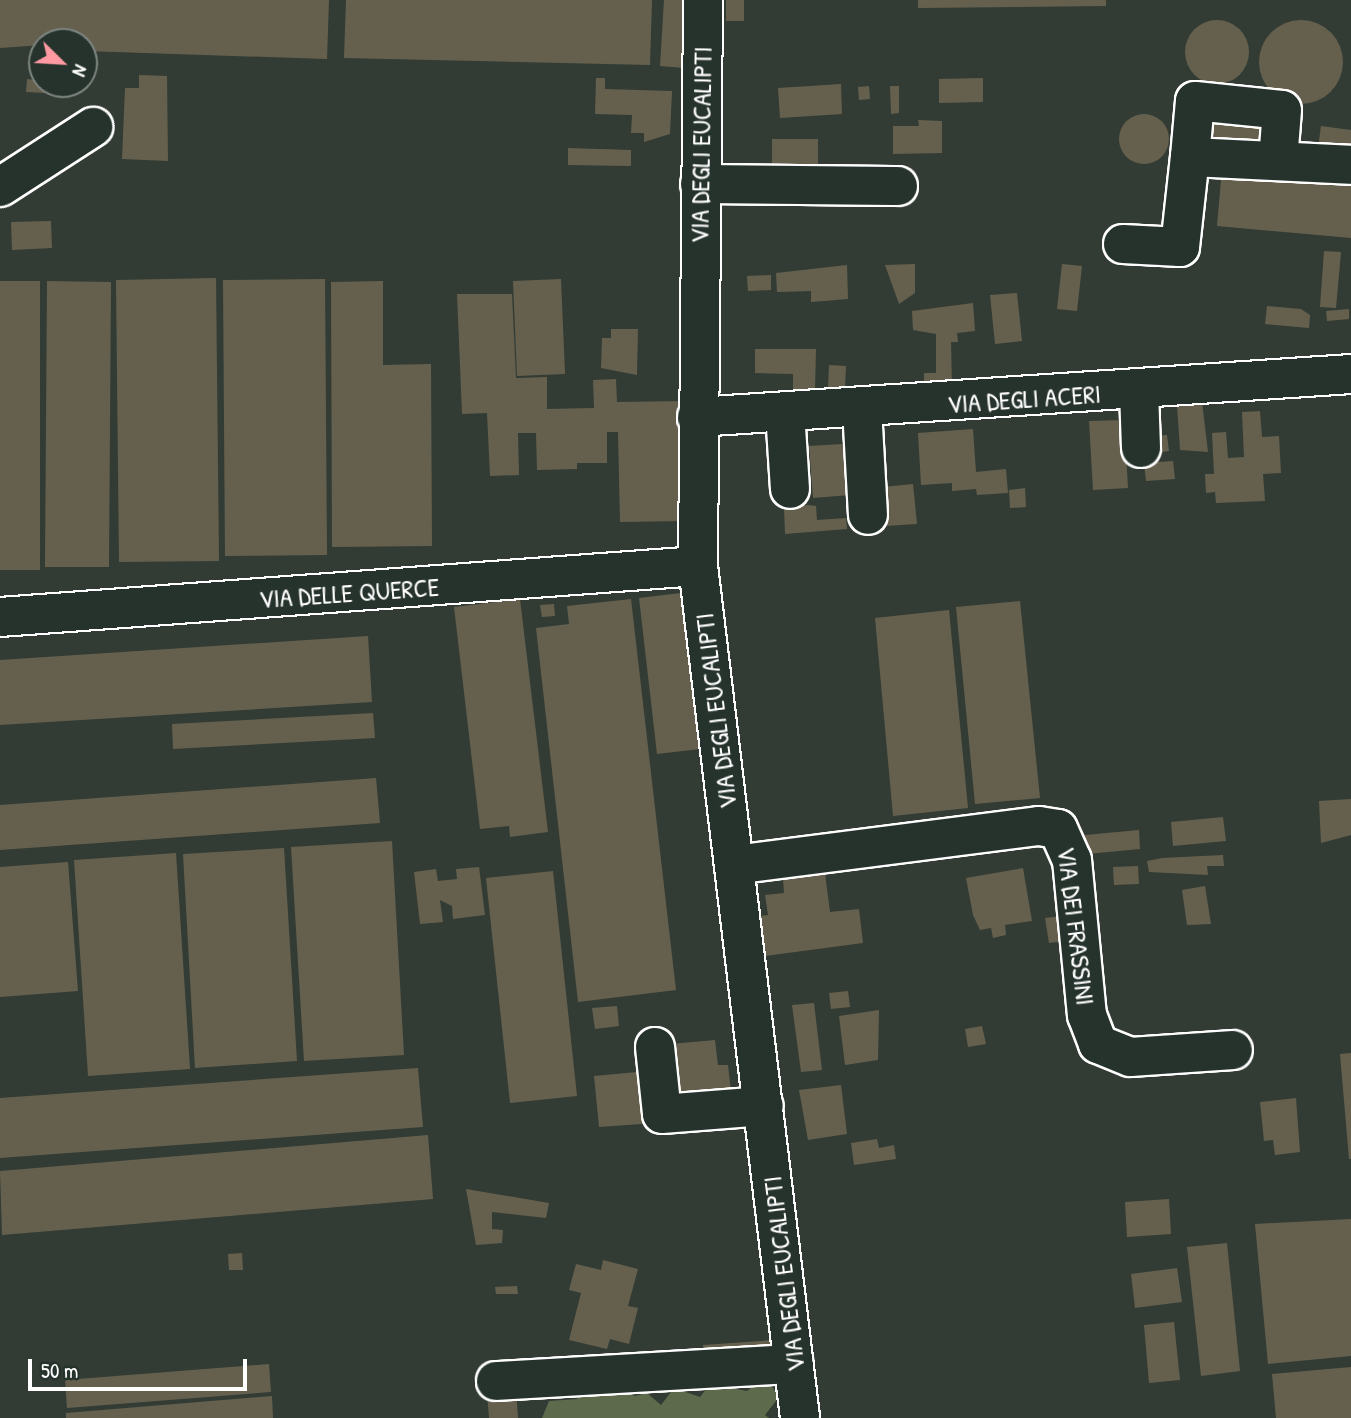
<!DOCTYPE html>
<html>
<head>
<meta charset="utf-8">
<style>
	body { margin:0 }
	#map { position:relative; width:1351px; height:1418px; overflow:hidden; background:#333c34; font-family:"Patrick Hand",sans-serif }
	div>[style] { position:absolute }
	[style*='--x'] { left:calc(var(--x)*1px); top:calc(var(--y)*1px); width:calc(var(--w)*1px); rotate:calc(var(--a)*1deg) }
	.green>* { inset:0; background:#5d6a4b }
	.building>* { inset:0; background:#65604e }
	.round { border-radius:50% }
	.roads { filter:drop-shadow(2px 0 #fff) drop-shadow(-2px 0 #fff) drop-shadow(0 2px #fff) drop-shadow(0 -2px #fff) }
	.minor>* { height:38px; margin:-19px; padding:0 19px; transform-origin:19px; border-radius:19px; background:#26332d }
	span { translate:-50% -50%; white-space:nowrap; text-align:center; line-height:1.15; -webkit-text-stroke:5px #26332d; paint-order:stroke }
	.street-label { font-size:26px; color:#fff }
	.north { position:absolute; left:28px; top:28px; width:70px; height:70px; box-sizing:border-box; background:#26332d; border:2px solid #7d8581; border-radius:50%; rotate:114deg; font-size:19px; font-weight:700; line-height:28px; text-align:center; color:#fff }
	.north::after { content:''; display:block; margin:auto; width:24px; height:32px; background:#ff9aa2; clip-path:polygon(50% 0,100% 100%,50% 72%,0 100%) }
	.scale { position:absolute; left:28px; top:1359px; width:219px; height:32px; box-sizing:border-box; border:4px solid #fff; border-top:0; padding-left:9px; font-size:21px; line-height:24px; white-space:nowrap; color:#fff; -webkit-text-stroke:5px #26332d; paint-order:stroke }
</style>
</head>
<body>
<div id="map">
	<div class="green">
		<div style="clip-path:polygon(710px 1384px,747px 1391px,756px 1384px,772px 1387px,779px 1397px,765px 1415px,769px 1418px,542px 1418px,549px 1401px,577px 1399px,581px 1393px,625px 1388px,634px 1396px,647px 1393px,661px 1405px,674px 1388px,700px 1397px)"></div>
	</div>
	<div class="building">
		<div style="clip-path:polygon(0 0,329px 0,327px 59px,84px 51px,84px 42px,0 48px)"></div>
		<div style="clip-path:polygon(346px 0,652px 0,650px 65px,344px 58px)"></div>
		<div style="clip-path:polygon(664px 0,689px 0,684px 68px,660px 66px)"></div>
		<div style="clip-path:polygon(726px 0,744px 0,744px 21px,726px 21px)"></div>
		<div style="clip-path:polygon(918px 0,1106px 0,1106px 6px,918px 8px)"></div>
		<div class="round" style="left:1185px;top:20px;width:64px;height:64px"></div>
		<div class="round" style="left:1259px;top:20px;width:84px;height:84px"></div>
		<div style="clip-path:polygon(139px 75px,167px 76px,168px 161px,122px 159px,125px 88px,139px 88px)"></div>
		<div style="clip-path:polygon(596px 78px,605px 78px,605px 89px,672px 91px,670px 134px,644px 142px,644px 133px,631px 133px,632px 115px,595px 114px)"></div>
		<div style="clip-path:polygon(983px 78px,983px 102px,939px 103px,939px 79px)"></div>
		<div style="clip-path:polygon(27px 79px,67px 84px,66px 94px,26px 92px)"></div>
		<div style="clip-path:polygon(841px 84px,842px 114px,780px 118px,778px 88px)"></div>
		<div style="clip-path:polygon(869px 86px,870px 99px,859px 100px,858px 87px)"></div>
		<div style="clip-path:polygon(890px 86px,899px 86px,899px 113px,891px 114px)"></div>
		<div class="round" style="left:1119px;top:114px;width:50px;height:50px"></div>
		<div style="clip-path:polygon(1215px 114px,1277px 120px,1274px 151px,1211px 144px)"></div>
		<div style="clip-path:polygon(918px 120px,942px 121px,942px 153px,893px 154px,893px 126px,919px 126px)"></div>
		<div style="clip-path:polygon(1321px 126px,1351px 130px,1351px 157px,1317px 155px)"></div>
		<div style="clip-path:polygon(772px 139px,818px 139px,818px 176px,772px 177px)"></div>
		<div style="clip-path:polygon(568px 148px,631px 150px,631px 166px,568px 165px)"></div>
		<div style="clip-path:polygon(1222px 169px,1351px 181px,1351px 238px,1217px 226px)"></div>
		<div style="clip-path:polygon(51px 221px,52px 248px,12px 250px,11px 222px)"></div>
		<div style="clip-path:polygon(1324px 251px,1341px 252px,1336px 308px,1320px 307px)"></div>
		<div style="clip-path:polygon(915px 264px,915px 293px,899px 304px,885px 265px)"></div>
		<div style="clip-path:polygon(1062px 264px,1082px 266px,1077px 311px,1057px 309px)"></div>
		<div style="clip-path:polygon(847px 265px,848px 299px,811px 302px,811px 291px,777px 292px,776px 273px)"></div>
		<div style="clip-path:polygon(771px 275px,771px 290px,748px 291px,747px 276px)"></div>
		<div style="clip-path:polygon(216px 278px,219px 561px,119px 562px,116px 280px)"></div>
		<div style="clip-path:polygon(325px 279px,327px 555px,225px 556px,223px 280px)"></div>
		<div style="clip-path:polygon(561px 279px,565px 374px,517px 376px,513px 281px)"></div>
		<div style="clip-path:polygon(0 281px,40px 281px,40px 570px,0 570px)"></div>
		<div style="clip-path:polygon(47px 281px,111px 282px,109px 567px,45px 567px)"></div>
		<div style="clip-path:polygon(383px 281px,383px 365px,431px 364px,432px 546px,332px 547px,331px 282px)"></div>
		<div style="clip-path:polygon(1017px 293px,1022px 341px,995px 344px,990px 295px)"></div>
		<div style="clip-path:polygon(457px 294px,512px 294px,516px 378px,547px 377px,547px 409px,594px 408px,593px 380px,616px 379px,617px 402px,684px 401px,686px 521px,620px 522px,618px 432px,607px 432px,607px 463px,577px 463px,577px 469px,537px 470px,536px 433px,518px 433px,519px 475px,490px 476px,487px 413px,462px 414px)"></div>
		<div style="clip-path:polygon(973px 303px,975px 331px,957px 333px,958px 342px,951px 342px,952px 386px,924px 388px,924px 373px,936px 373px,936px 334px,913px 330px,912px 311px)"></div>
		<div style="clip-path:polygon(1267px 306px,1301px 309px,1310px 315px,1309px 328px,1265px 324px)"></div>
		<div style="clip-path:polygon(1349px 309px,1349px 319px,1327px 321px,1326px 311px)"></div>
		<div style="clip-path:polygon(611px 329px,638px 329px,637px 375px,601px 368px,602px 338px,611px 338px)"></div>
		<div style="clip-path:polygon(755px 349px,816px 349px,815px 389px,793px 389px,793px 374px,755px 373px)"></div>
		<div style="clip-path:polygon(829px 365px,846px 366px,845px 390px,828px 389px)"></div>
		<div style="clip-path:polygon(1202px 402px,1208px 452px,1180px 450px,1177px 404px)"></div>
		<div style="clip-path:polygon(1260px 411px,1262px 437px,1279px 436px,1281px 473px,1263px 474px,1265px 501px,1216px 503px,1215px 492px,1206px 493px,1205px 474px,1214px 474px,1212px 433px,1226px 432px,1228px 458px,1244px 457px,1242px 412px)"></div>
		<div style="clip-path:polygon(1124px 420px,1128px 488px,1093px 490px,1089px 421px)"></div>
		<div style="clip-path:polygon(973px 429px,976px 472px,1006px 469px,1008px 493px,977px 495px,976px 489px,952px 491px,952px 483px,921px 485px,918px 433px)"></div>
		<div style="clip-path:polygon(1167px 435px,1169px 451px,1155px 453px,1154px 436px)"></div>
		<div style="clip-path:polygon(858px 443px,862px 494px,813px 498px,809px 446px)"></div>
		<div style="clip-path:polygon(1173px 461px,1175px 479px,1146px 481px,1144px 463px)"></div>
		<div style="clip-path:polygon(913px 484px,917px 524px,886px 526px,883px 487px)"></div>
		<div style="clip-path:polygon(1025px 488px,1026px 507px,1010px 508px,1009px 490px)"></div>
		<div style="clip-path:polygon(808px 505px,816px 506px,817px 520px,846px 518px,847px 529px,785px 534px,784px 507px)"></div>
		<div style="clip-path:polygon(681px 593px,700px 749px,657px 754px,639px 598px)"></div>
		<div style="clip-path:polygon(520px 599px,548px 832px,510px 837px,509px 826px,480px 829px,454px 607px)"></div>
		<div style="clip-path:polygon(631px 599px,676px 990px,578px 1002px,536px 628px,569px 624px,567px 606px)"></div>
		<div style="clip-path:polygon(1020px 601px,1040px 798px,975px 804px,956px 607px)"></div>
		<div style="clip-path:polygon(554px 604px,555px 616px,542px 617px,540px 605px)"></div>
		<div style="clip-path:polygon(949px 610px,968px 808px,893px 816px,875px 618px)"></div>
		<div style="clip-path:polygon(368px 636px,372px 702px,0 725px,0 660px)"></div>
		<div style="clip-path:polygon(373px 713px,375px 738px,173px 749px,172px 724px)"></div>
		<div style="clip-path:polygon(376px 778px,380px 823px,0 850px,0 805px)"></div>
		<div style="clip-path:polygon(1351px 799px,1351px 835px,1321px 843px,1319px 801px)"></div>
		<div style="clip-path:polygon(1223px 817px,1226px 841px,1173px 846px,1171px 822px)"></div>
		<div style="clip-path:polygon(1139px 830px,1140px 849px,1087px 854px,1085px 835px)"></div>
		<div style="clip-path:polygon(392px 841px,404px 1055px,304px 1061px,291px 847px)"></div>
		<div style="clip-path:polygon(284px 848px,297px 1061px,195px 1068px,183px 854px)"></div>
		<div style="clip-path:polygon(176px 853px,190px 1069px,88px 1076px,74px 860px)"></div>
		<div style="clip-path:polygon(1223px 855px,1224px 866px,1207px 866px,1208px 875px,1149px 872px,1147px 861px,1162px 858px)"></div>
		<div style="clip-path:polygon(68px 862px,78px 991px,0 997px,0 867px)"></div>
		<div style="clip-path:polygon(1138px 866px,1139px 884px,1114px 885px,1113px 867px)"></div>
		<div style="clip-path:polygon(479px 867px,485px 915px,453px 919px,452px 906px,440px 900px,443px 922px,420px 924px,414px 872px,436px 869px,438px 881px,457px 879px,456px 869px)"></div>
		<div style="clip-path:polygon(1023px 868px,1032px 921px,1005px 925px,1006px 935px,993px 938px,991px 928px,980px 930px,973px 915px,966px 878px)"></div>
		<div style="clip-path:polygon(553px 871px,577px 1096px,510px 1103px,486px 878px)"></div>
		<div style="clip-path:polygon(825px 873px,830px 912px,859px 909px,863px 943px,765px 956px,760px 916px,768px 915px,765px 895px,784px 893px,783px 879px)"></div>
		<div style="clip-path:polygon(1205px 886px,1211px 924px,1187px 925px,1182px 890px)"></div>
		<div style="clip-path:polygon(1069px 915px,1073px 940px,1049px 943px,1045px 918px)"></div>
		<div style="clip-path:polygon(848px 991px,850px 1007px,831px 1009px,829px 993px)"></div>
		<div style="clip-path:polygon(814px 1003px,822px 1070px,801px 1072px,792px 1005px)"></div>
		<div style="clip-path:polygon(617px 1006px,619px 1026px,595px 1029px,592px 1008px)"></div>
		<div style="clip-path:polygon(879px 1010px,878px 1060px,845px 1065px,839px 1016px)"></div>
		<div style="clip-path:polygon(982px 1026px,986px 1044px,968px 1047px,965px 1029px)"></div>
		<div style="clip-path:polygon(715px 1040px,718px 1065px,728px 1065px,732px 1100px,676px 1105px,671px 1044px)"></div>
		<div style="clip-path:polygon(1351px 1053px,1351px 1159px,1349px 1159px,1340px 1054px)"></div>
		<div style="clip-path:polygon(418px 1068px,423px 1127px,0 1158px,0 1098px)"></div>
		<div style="clip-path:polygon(648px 1071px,655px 1123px,599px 1127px,594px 1076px)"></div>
		<div style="clip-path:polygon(841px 1085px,847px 1134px,808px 1140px,799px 1090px)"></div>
		<div style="clip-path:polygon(1296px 1098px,1300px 1152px,1275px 1155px,1273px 1140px,1264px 1141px,1260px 1102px)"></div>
		<div style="clip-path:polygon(428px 1135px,433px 1199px,2px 1235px,0 1171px)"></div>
		<div style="clip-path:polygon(877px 1139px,879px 1148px,894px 1145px,896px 1159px,854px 1165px,851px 1143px)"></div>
		<div style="clip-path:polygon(466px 1189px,549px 1203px,546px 1218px,492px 1212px,492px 1229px,503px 1230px,502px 1243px,476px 1245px)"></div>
		<div style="clip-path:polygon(1169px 1199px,1171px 1234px,1127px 1237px,1125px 1202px)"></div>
		<div style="clip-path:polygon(1351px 1219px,1351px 1356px,1268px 1364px,1255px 1224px)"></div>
		<div style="clip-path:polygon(1227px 1243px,1240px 1371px,1201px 1376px,1187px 1247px)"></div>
		<div style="clip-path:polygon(242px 1253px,243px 1270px,229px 1270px,228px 1254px)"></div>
		<div style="clip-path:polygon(603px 1260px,638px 1269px,628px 1306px,638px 1308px,629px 1344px,610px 1339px,607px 1349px,569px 1340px,581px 1293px,569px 1290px,576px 1264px,601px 1270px)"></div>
		<div style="clip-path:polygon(1177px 1268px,1182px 1302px,1135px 1308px,1131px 1274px)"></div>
		<div style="clip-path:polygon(517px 1286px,518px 1294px,496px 1294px,495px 1287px)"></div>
		<div style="clip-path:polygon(1174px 1322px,1180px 1380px,1149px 1383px,1144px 1325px)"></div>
		<div style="clip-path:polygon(774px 1340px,776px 1356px,705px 1367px,703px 1345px)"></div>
		<div style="clip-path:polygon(269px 1364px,271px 1392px,67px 1408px,65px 1380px)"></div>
		<div style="clip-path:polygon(1351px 1367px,1351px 1418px,1276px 1418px,1272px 1374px)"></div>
		<div style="clip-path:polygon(516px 1389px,518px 1418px,489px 1418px,487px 1393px)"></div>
		<div style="clip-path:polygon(272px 1396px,273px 1418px,66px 1418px,66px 1413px)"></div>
	</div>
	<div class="roads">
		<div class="minor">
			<div style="--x:703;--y:0;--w:566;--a:90.51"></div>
			<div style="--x:698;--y:566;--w:858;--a:83.17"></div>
			<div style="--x:1190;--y:157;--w:56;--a:-84.9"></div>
			<div style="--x:1195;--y:101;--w:87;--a:5.9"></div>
			<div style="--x:1282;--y:110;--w:51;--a:94.5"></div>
			<div style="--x:700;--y:184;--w:198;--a:0.6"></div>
			<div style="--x:0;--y:187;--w:111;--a:-32.8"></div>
			<div style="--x:1123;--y:244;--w:57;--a:3"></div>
			<div style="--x:1180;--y:247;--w:91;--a:-83.7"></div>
			<div style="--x:1190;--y:157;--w:161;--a:2.8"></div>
			<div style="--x:1139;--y:391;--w:57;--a:88"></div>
			<div style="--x:862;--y:408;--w:107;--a:86.8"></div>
			<div style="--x:785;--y:412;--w:77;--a:86.3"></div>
			<div style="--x:697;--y:417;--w:655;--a:-3.76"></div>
			<div style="--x:0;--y:617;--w:700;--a:-4.18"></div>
			<div style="--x:734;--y:865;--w:307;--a:-7.3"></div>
			<div style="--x:1039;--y:826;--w:19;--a:9"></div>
			<div style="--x:1058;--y:829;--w:34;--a:66"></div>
			<div style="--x:1072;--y:860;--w:156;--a:84.5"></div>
			<div style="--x:1087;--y:1015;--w:31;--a:69"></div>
			<div style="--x:1098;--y:1044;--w:35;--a:22"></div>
			<div style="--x:1131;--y:1057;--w:102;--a:-3.9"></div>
			<div style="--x:655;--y:1047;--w:67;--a:84"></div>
			<div style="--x:662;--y:1114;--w:102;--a:-4.5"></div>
			<div style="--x:496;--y:1381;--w:298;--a:-3.3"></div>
		</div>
	</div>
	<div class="street-label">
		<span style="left:701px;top:145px;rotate:-89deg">VIA DEGLI EUCALIPTI</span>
		<span style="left:1024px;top:399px;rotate:-4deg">VIA DEGLI ACERI</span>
		<span style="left:349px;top:593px;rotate:-4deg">VIA DELLE QUERCE</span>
		<span style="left:716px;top:711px;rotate:-97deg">VIA DEGLI EUCALIPTI</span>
		<span style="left:1076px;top:926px;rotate:83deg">VIA DEI FRASSINI</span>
		<span style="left:784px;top:1274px;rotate:-97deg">VIA DEGLI EUCALIPTI</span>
	</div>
	<div class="north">N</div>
	<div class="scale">50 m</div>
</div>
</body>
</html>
